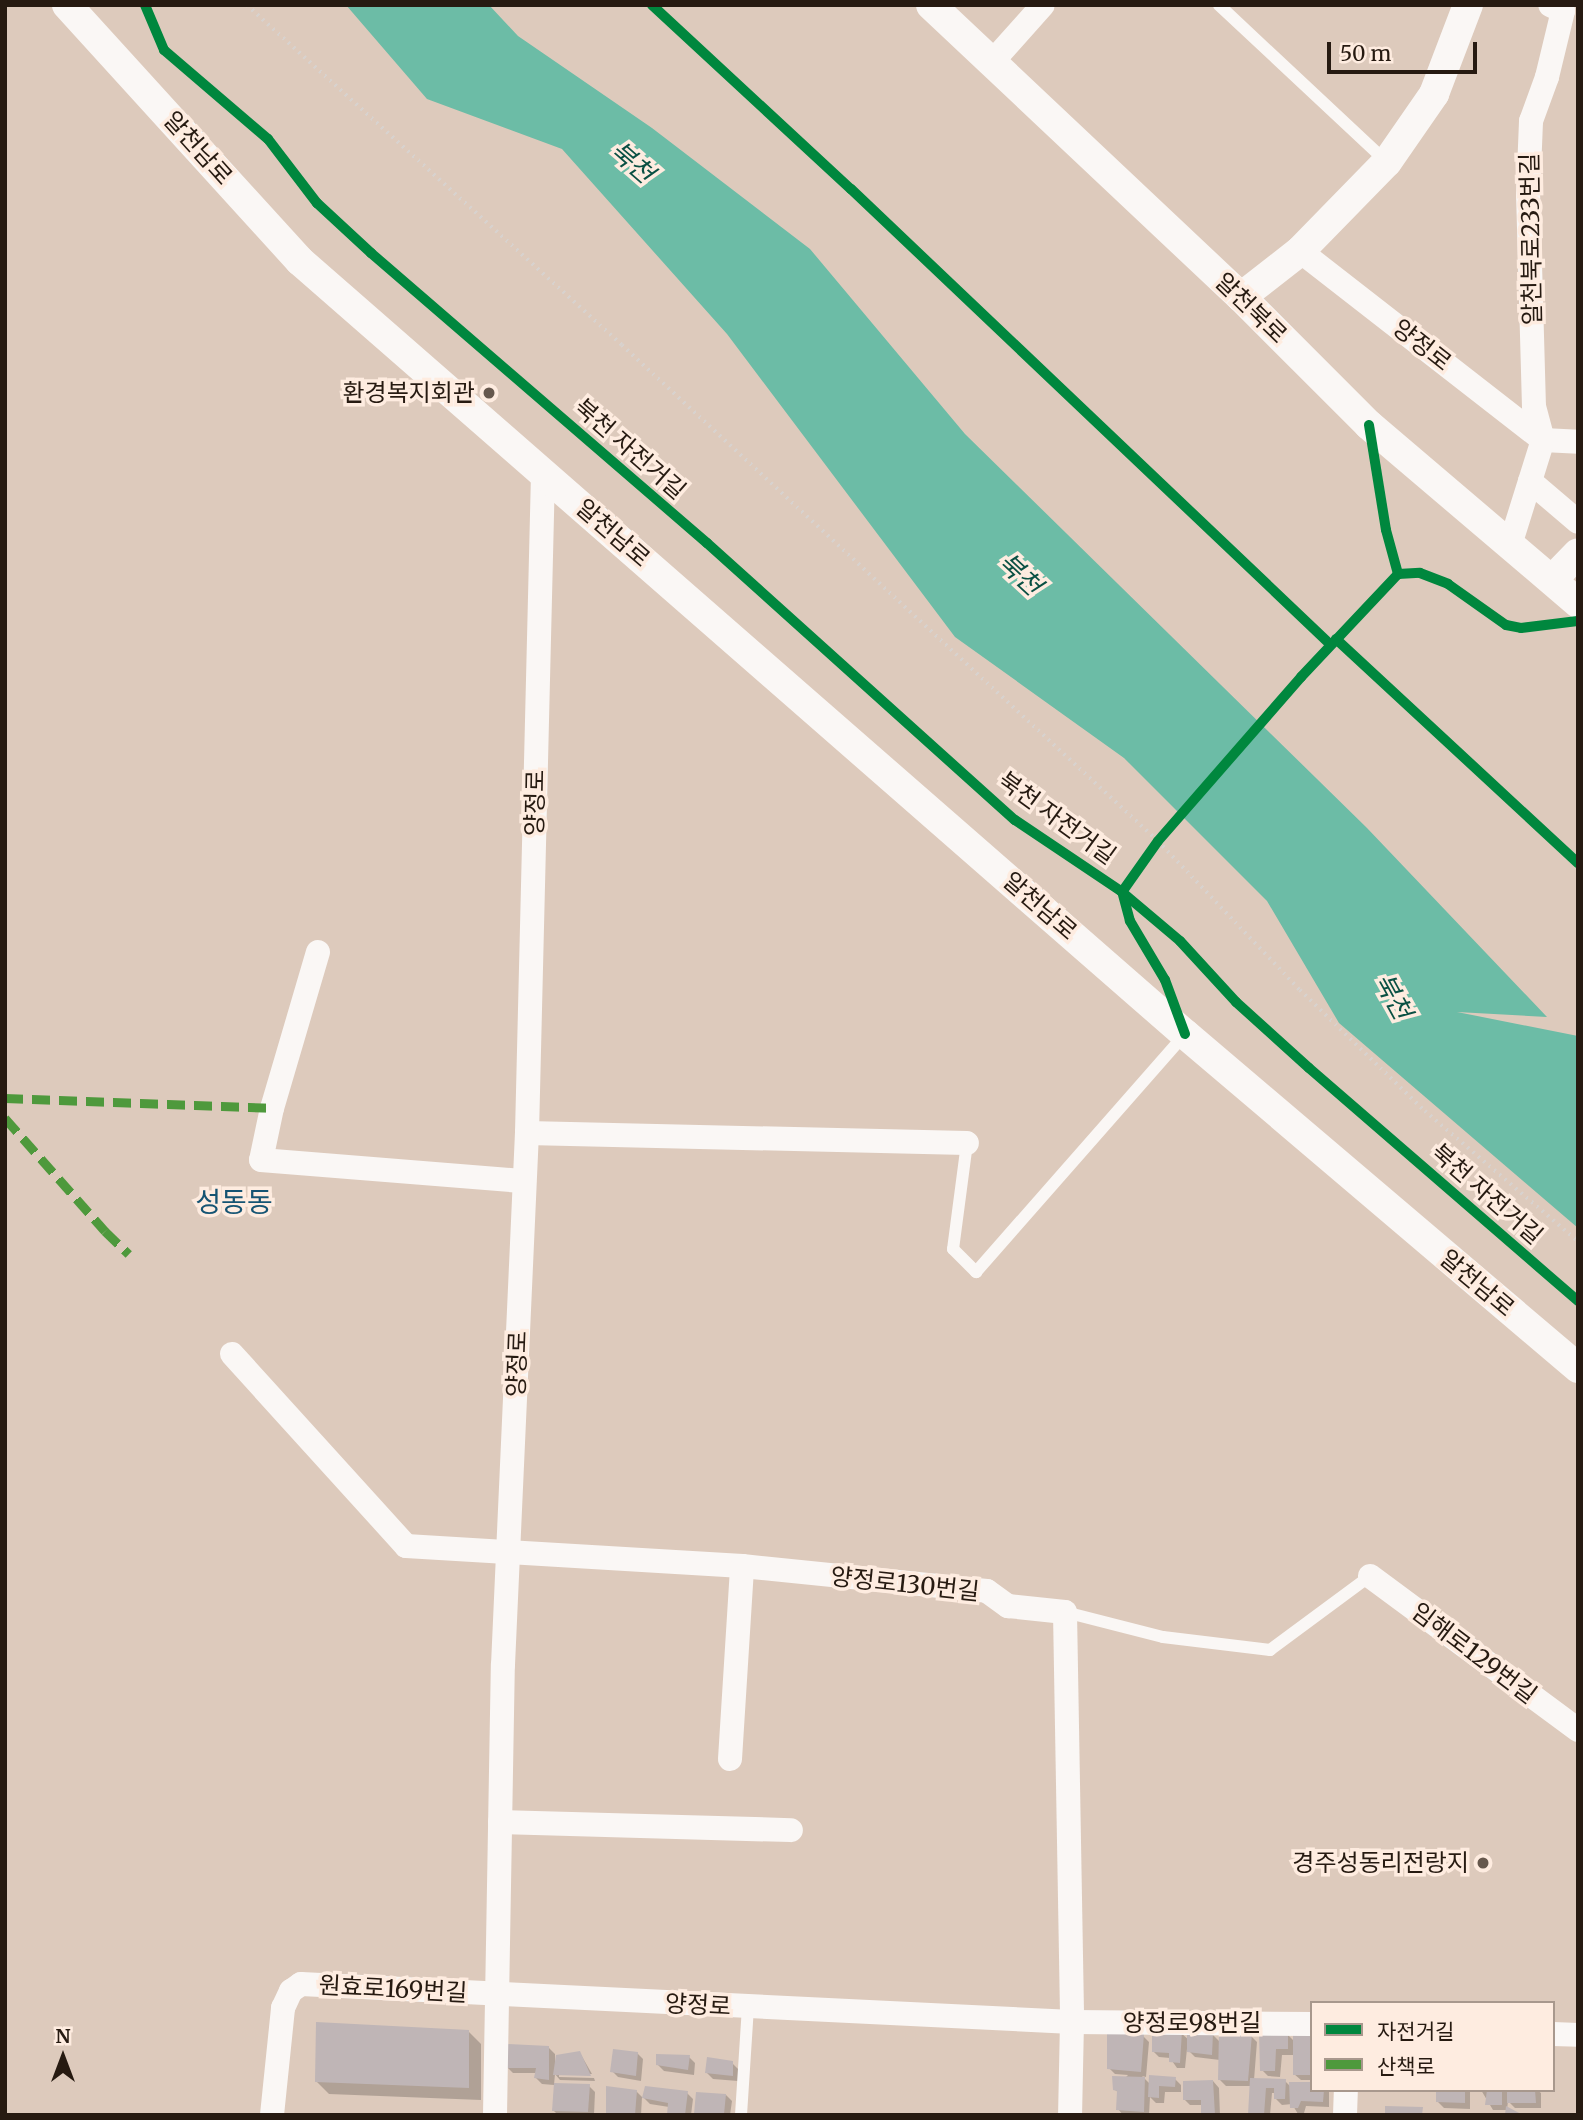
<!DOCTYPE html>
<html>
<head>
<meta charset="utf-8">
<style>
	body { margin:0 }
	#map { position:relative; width:1583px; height:2120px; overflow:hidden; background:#ddcabc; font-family:Merriweather,"Noto Sans KR",serif }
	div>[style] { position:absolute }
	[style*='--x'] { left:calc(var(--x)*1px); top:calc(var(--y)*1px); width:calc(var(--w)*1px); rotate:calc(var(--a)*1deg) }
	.water>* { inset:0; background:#6cbca6 }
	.shadow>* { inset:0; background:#0003 }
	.building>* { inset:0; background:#bfb5b6 }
	.path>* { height:3.5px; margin-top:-1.75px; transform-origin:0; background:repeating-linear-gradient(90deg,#d8d2ce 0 2px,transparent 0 7px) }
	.service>* { height:12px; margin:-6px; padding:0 6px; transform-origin:6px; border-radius:6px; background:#faf7f5 }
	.minor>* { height:24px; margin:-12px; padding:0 12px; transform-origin:12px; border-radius:12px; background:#faf7f5 }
	.tertiary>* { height:30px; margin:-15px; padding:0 15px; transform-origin:15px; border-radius:15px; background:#faf7f5 }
	.quiet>* { height:9px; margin-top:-4.5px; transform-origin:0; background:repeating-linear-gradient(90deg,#4e993c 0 18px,transparent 0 27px) }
	.cycleway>* { height:10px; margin:-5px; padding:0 5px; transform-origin:5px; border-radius:5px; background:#00873e }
	.dots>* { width:19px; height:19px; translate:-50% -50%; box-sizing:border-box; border:4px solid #feece0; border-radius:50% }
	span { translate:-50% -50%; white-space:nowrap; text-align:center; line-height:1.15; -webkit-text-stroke:7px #feece0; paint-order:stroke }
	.street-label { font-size:24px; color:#261a11 }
	.poi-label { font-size:24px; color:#261a11 }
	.right { translate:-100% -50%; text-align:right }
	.water-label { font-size:26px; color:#0a5043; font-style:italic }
	.quarter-label { font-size:28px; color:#155473 }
	.frame { position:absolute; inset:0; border:7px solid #261a11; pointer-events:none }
	.legend { position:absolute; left:1310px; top:2001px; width:245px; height:91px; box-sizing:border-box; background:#feece0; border:2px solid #a8988d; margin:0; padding:9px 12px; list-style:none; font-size:21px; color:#261a11 }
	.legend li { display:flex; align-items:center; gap:14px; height:35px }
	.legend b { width:35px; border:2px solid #a8988d }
	.north { position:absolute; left:28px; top:2022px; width:70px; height:70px; -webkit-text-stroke:5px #feece0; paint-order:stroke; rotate:0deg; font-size:19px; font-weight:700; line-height:28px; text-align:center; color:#261a11 }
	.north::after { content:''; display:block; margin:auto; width:24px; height:32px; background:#261a11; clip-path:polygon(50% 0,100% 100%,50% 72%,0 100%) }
	.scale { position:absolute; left:1327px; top:42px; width:150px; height:32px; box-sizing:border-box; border:4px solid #261a11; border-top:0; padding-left:9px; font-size:21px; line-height:24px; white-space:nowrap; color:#261a11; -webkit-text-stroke:5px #feece0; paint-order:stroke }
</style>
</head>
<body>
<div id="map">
	<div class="water">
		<div style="clip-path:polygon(346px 5px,489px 5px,518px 36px,652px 128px,810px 249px,965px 434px,1367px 828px,1547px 1017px,1457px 1012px,1578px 1036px,1578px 1228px,1339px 1023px,1267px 901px,1124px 758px,955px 637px,727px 334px,562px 149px,427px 99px)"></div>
	</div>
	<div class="shadow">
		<div style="clip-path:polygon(468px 2031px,481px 2044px,481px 2100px,329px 2094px,316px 2081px)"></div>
		<div style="clip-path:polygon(1181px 2033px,1189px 2040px,1213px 2035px,1221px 2043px,1251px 2036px,1257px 2042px,1254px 2080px,1285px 2081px,1291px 2087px,1329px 2090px,1329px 2107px,1306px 2106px,1304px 2113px,1298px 2114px,1292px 2104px,1282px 2105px,1276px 2099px,1276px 2093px,1272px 2093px,1270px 2115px,1250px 2115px,1251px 2086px,1226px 2086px,1220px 2080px,1220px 2060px,1195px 2057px,1187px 2049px,1185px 2068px,1177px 2068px,1170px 2058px,1159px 2057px,1153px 2051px)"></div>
		<div style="clip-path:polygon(1287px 2034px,1295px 2042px,1312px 2038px,1312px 2080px,1301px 2080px,1294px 2074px,1295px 2055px,1282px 2055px,1280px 2077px,1268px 2076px,1262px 2070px,1261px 2035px)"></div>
		<div style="clip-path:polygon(1143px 2036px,1149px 2042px,1146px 2077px,1142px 2076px,1150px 2084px,1175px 2079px,1181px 2085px,1181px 2092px,1165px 2092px,1164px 2103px,1156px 2103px,1150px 2097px,1149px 2115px,1123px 2115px,1118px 2109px,1119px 2093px,1114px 2089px,1128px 2075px,1115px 2074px,1109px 2068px)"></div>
		<div style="clip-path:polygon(549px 2048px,555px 2054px,555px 2064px,580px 2053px,592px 2074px,559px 2073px,559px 2077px,594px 2078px,595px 2081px,560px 2080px,555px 2074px,554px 2085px,542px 2084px,536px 2078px,537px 2073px,513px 2073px,507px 2067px)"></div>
		<div style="clip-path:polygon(637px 2053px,643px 2059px,641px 2081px,618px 2077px,612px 2071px)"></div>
		<div style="clip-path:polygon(689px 2057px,695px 2063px,694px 2075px,664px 2071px,658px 2065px)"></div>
		<div style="clip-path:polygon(732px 2063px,738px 2069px,738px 2081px,713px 2079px,707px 2073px)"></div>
		<div style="clip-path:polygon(1213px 2081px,1219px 2088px,1220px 2115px,1203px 2115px,1203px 2105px,1190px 2105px,1184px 2099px)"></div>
		<div style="clip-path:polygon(589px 2086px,595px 2092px,594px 2115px,558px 2115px,554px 2111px)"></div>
		<div style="clip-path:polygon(1438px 2090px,1470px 2090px,1470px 2109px,1444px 2108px,1438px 2102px)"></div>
		<div style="clip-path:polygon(1481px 2090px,1537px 2090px,1541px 2093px,1541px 2108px,1515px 2108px,1508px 2101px,1507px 2110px,1493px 2110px)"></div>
		<div style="clip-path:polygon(636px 2091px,642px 2097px,641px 2115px,607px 2115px)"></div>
		<div style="clip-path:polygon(687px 2093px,693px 2099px,691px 2115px,669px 2115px,669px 2107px,650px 2104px,644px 2098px)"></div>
		<div style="clip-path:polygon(726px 2095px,732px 2101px,730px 2115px,696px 2114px)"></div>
	</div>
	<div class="building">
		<div style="clip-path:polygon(316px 2022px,469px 2030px,469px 2088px,315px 2082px)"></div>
		<div style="clip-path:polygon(1152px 2030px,1182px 2031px,1180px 2063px,1169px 2062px,1169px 2053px,1152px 2052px)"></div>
		<div style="clip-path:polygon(1187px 2031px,1213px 2033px,1212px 2055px,1187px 2052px)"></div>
		<div style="clip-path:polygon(1219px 2031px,1252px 2034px,1248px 2081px,1218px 2080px)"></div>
		<div style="clip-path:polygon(1107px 2032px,1144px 2034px,1141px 2072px,1107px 2069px)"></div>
		<div style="clip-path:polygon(1259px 2033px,1288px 2033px,1288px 2049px,1276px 2049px,1275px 2071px,1260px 2071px)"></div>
		<div style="clip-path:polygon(1293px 2035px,1312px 2036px,1312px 2075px,1293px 2075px)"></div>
		<div style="clip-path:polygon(506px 2044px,549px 2046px,549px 2080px,534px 2078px,536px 2068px,505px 2068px)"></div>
		<div style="clip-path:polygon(613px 2049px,638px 2052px,636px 2076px,610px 2072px)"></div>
		<div style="clip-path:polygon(580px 2051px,591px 2076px,553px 2075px,556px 2055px)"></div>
		<div style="clip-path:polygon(656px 2054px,690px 2055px,688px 2070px,656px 2065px)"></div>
		<div style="clip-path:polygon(707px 2057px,733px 2061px,733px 2076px,705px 2073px)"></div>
		<div style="clip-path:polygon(1149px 2075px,1176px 2077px,1175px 2087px,1159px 2086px,1159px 2098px,1148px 2097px)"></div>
		<div style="clip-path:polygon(1112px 2076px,1145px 2077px,1144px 2112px,1116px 2110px,1117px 2091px,1113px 2090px)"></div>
		<div style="clip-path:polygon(1250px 2078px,1286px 2079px,1285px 2099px,1274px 2099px,1274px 2088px,1266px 2088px,1264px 2115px,1248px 2115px)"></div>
		<div style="clip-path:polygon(1213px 2080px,1215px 2115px,1201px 2115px,1201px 2100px,1183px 2100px,1183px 2081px)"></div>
		<div style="clip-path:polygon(1289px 2082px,1312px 2082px,1312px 2090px,1324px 2090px,1323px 2102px,1301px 2101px,1298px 2108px,1290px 2108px)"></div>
		<div style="clip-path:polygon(554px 2083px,590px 2084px,588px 2112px,552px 2111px)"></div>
		<div style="clip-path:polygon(606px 2086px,637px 2090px,635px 2115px,606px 2115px)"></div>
		<div style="clip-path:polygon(645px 2086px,688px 2091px,685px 2115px,667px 2115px,668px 2103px,642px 2098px)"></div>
		<div style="clip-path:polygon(1436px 2090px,1465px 2090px,1465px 2103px,1436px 2102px)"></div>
		<div style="clip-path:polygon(1487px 2090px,1502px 2090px,1502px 2105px,1485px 2105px)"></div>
		<div style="clip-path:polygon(1507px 2090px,1535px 2090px,1536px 2103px,1507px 2103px)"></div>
		<div style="clip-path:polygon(696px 2092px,726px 2094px,724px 2114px,694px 2114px)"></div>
		<div style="clip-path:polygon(1385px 2106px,1423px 2107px,1422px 2115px,1385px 2115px)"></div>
		<div style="clip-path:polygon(1506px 2106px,1523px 2115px,1505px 2115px)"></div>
	</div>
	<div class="path">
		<div style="--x:247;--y:5;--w:506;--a:42.2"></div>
		<div style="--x:622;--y:345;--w:730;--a:42.78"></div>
		<div style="--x:1158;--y:841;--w:206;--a:46.4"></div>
		<div style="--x:1300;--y:990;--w:174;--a:44.1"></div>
		<div style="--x:1425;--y:1111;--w:201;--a:40.4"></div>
	</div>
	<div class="service">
		<div style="--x:1219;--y:5;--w:230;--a:43.1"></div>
		<div style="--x:967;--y:1143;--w:107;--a:97.5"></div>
		<div style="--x:953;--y:1249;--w:33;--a:45"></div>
		<div style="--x:976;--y:1272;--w:317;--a:-48.7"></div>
		<div style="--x:1065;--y:1612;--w:101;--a:14.3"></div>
		<div style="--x:1163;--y:1637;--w:108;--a:6.9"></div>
		<div style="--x:1270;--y:1650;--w:124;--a:-36.5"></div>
		<div style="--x:741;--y:2115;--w:107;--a:-86.3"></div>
	</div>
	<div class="minor">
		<div style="--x:992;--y:62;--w:76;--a:-48.2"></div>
		<div style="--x:1300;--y:251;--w:308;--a:37.9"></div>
		<div style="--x:1543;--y:440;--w:35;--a:3"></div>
		<div style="--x:1530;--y:481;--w:63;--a:40.5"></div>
		<div style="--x:1510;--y:545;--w:110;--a:-72.6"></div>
		<div style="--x:1543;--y:440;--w:34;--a:-105"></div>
		<div style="--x:1534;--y:407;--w:211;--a:-91.6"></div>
		<div style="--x:1528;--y:196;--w:75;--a:-87.7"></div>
		<div style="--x:1531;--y:121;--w:47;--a:-70"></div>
		<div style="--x:1547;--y:77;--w:68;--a:-76.4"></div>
		<div style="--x:1563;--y:11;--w:14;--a:-155"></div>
		<div style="--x:318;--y:952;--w:163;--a:106.4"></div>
		<div style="--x:272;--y:1108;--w:53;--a:101.9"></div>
		<div style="--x:261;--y:1160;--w:264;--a:4.6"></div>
		<div style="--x:527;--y:1133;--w:440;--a:1.3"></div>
		<div style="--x:232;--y:1354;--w:259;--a:47.8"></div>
		<div style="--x:406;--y:1546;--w:337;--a:3.4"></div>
		<div style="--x:742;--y:1566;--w:246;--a:5.8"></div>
		<div style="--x:987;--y:1591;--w:26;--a:36"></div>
		<div style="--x:1008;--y:1606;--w:57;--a:6"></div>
		<div style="--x:1065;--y:1612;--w:410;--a:89"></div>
		<div style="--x:1072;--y:2022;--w:93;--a:91.2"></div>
		<div style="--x:1370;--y:1576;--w:259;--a:36.5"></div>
		<div style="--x:730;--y:1759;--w:193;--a:-86.4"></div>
		<div style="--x:500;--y:1822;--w:291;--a:1.6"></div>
		<div style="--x:1553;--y:2034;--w:25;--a:2"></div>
		<div style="--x:272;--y:2115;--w:108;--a:-84.1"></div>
		<div style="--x:283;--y:2008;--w:19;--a:-65"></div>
		<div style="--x:291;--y:1991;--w:12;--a:-35"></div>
		<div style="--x:301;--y:1984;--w:772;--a:2.82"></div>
		<div style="--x:1072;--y:2022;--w:240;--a:0.5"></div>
		<div style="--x:495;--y:2115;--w:450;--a:-89"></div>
		<div style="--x:503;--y:1665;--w:533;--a:-87.42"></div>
		<div style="--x:527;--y:1133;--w:661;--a:-88.61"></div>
		<div style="--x:1345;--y:2115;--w:25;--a:-88"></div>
	</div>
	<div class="tertiary">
		<div style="--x:67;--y:5;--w:346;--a:47.7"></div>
		<div style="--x:300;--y:261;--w:1175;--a:41.14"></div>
		<div style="--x:1185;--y:1034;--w:516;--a:40.36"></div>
		<div style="--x:931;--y:5;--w:426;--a:43.3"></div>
		<div style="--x:1241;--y:297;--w:181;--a:45"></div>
		<div style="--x:1369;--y:425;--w:275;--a:40.4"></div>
		<div style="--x:1241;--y:297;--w:75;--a:-37.9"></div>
		<div style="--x:1300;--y:251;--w:124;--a:-45.7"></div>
		<div style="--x:1387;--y:162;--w:83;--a:-55.3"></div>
		<div style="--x:1434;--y:94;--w:95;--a:-69.1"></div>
		<div style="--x:1552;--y:580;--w:37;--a:-46"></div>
	</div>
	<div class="quiet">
		<div style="--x:5;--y:1098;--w:267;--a:2.1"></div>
		<div style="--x:5;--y:1118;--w:151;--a:48.5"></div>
		<div style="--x:105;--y:1231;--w:33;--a:44"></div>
	</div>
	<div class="cycleway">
		<div style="--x:145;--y:5;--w:49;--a:67.1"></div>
		<div style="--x:164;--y:50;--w:137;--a:40.6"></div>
		<div style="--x:268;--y:139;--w:81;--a:52.6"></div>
		<div style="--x:317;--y:203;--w:74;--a:42.8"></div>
		<div style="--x:371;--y:253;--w:444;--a:40.8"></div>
		<div style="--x:707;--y:543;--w:414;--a:42"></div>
		<div style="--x:1015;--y:820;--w:129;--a:33.9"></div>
		<div style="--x:1122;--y:892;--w:76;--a:40.2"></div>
		<div style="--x:1180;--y:941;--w:83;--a:47.4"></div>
		<div style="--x:1236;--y:1002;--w:98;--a:42.1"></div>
		<div style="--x:1309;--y:1068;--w:356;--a:40.9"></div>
		<div style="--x:652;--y:5;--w:271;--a:42.8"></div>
		<div style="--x:851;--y:189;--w:661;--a:43.53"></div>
		<div style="--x:1369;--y:425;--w:106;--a:80.8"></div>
		<div style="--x:1386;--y:530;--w:46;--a:74.7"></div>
		<div style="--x:1398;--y:574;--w:22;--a:-3"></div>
		<div style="--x:1420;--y:573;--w:30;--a:21"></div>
		<div style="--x:1448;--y:584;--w:71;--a:35.3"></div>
		<div style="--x:1506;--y:625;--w:15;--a:11"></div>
		<div style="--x:1521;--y:628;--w:57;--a:-7"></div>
		<div style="--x:1336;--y:639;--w:330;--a:42.8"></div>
		<div style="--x:1185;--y:1034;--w:58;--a:-110.3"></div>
		<div style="--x:1165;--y:980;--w:69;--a:-120.7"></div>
		<div style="--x:1130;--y:921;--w:30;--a:-105"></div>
		<div style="--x:1122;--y:892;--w:62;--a:-54.8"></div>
		<div style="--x:1158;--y:841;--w:218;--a:-48.9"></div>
		<div style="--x:1301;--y:677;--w:141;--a:-46.7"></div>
	</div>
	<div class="dots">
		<div style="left:489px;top:393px;background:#66584d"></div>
		<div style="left:1483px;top:1863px;background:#66584d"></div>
	</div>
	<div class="street-label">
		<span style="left:198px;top:148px;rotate:48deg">알천남로</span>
		<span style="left:1531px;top:239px;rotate:-91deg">알천북로233번길</span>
		<span style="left:1251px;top:308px;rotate:44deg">알천북로</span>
		<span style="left:1422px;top:345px;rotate:38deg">양정로</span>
		<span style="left:630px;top:449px;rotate:41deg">북천 자전거길</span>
		<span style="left:613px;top:533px;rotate:41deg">알천남로</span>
		<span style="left:535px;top:803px;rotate:-89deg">양정로</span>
		<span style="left:1057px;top:818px;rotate:36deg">북천 자전거길</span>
		<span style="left:1040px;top:906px;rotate:41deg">알천남로</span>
		<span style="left:1487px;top:1194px;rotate:41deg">북천 자전거길</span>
		<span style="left:1477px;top:1283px;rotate:40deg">알천남로</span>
		<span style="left:517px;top:1364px;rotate:-88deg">양정로</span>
		<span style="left:905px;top:1584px;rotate:6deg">양정로130번길</span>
		<span style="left:1474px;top:1653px;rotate:37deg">임해로129번길</span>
		<span style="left:393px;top:1989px;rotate:3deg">원효로169번길</span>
		<span style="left:698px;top:2005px;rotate:3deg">양정로</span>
		<span style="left:1192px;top:2023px">양정로98번길</span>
	</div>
	<div class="poi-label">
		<span class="right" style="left:475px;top:393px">환경복지회관</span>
		<span class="right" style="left:1469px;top:1863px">경주성동리전랑지</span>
	</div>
	<div class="water-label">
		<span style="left:632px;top:162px;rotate:41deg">북천</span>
		<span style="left:1020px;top:574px;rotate:43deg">북천</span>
		<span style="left:1393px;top:996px;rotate:61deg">북천</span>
	</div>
	<div class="quarter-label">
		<span style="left:234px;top:1202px">성동동</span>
	</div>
	<div class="frame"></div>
	<ul class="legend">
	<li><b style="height:9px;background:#00873e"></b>자전거길</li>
	<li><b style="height:9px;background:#4e993c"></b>산책로</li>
	</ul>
	<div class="north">N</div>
	<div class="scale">50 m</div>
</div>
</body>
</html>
